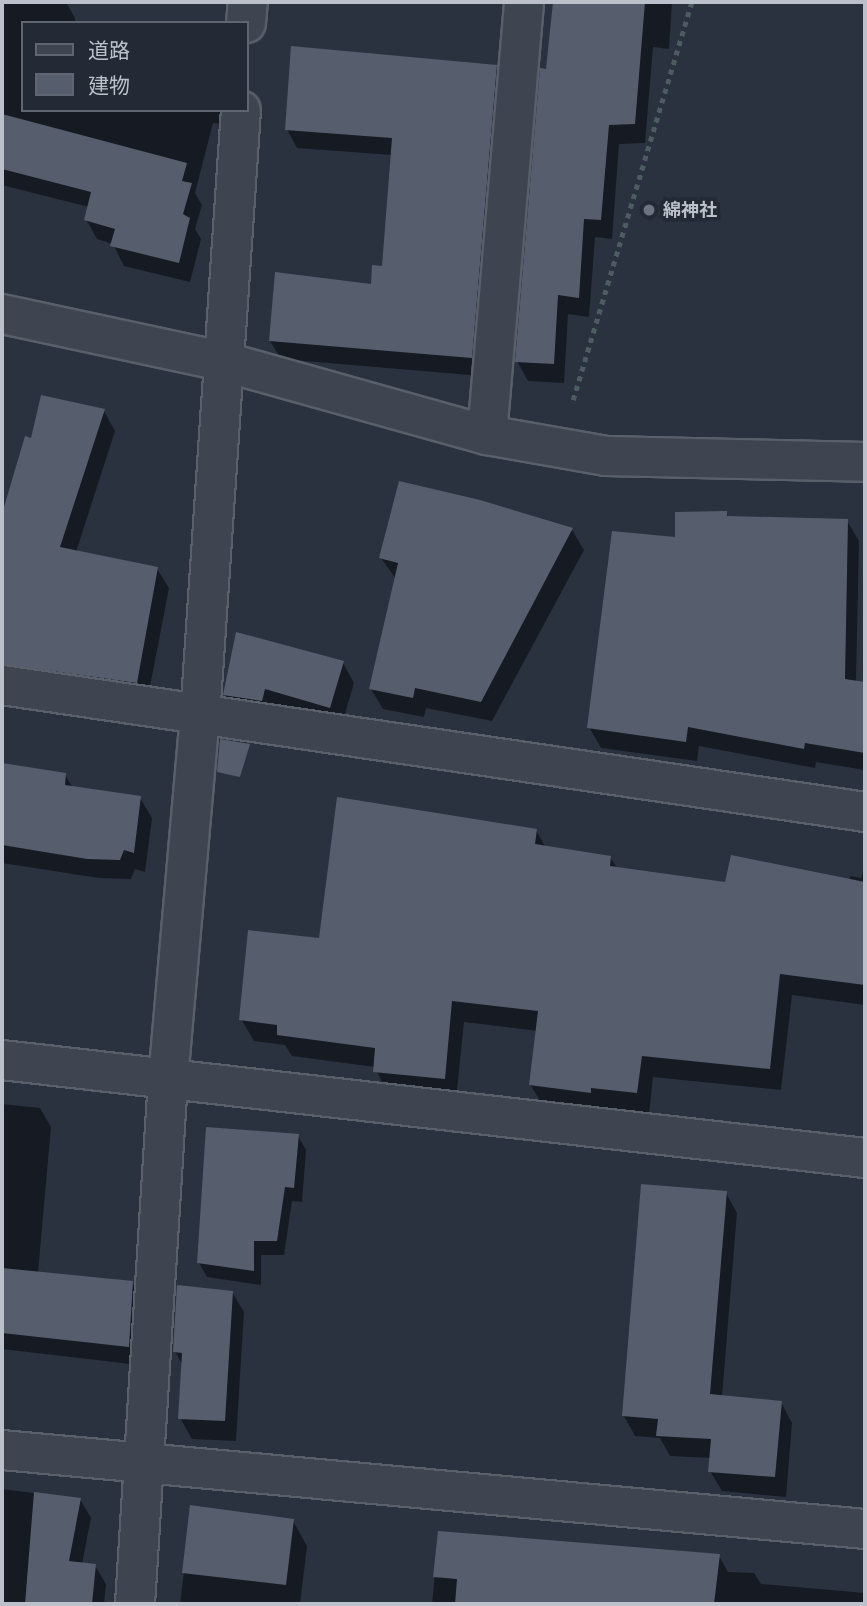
<!DOCTYPE html>
<html>
<head>
<meta charset="utf-8">
<style>
	body { margin:0 }
	#map { position:relative; width:867px; height:1606px; overflow:hidden; background:#2a3240; font-family:"Archivo Narrow","Noto Sans JP",sans-serif }
	div>[style] { position:absolute }
	[style*='--x'] { left:calc(var(--x)*1px); top:calc(var(--y)*1px); width:calc(var(--w)*1px); rotate:calc(var(--a)*1deg) }
	.shadow>* { inset:0; background:#0007 }
	.building>* { inset:0; background:#565e6d }
	.path>* { height:4.5px; margin-top:-2.25px; transform-origin:0; background:repeating-linear-gradient(90deg,#4c5c60 0 5px,transparent 0 10px) }
	.roads { filter:drop-shadow(2px 0 #59606a) drop-shadow(-2px 0 #59606a) drop-shadow(0 2px #59606a) drop-shadow(0 -2px #59606a) }
	.minor>* { height:38px; margin:-19px; padding:0 19px; transform-origin:19px; border-radius:19px; background:#3e4550 }
	.tertiary>* { height:38px; margin:-19px; padding:0 19px; transform-origin:19px; border-radius:19px; background:#3e4550 }
	.dots>* { width:19px; height:19px; translate:-50% -50%; box-sizing:border-box; border:4px solid #232a35; border-radius:50% }
	span { translate:-50% -50%; white-space:nowrap; text-align:center; line-height:1.15; -webkit-text-stroke:7px #232a35; paint-order:stroke }
	.poi-label { font-size:18px; color:#bbc0ca; font-weight:700 }
	.left { translate:0 -50%; text-align:left }
	.frame { position:absolute; inset:0; border:4px solid #bbc0ca; pointer-events:none }
	.legend { position:absolute; left:21px; top:21px; width:228px; height:91px; box-sizing:border-box; background:#232a35; border:2px solid #606671; margin:0; padding:9px 12px; list-style:none; font-size:21px; color:#bbc0ca }
	.legend li { display:flex; align-items:center; gap:14px; height:35px }
	.legend b { width:35px; border:2px solid #606671 }
</style>
</head>
<body>
<div id="map">
	<div class="shadow">
		<div style="clip-path:polygon(2px 2px,66px 2px,75px 18px,75px 23px,23px 23px,23px 110px,232px 110px,227px 125px,213px 123px,195px 193px,202px 205px,195px 229px,201px 239px,190px 282px,124px 266px,113px 244px,97px 239px,86px 219px,89px 207px,2px 185px)"></div>
		<div style="clip-path:polygon(554px 2px,672px 2px,669px 49px,653px 47px,645px 143px,619px 144px,612px 239px,595px 237px,589px 317px,568px 314px,564px 383px,528px 381px,517px 361px)"></div>
		<div style="clip-path:polygon(496px 66px,506px 85px,481px 376px,281px 359px,270px 341px,372px 286px,384px 268px,392px 155px,297px 148px,287px 129px)"></div>
		<div style="clip-path:polygon(104px 411px,115px 431px,76px 552px,157px 569px,169px 588px,147px 702px,2px 672px,2px 520px,26px 438px,32px 441px)"></div>
		<div style="clip-path:polygon(479px 502px,572px 530px,584px 550px,492px 721px,426px 708px,424px 717px,383px 709px,371px 689px,396px 579px,381px 558px)"></div>
		<div style="clip-path:polygon(726px 513px,729px 518px,847px 521px,859px 541px,856px 682px,865px 684px,865px 770px,816px 762px,815px 768px,699px 746px,697px 761px,601px 748px,589px 727px,676px 539px)"></div>
		<div style="clip-path:polygon(343px 663px,354px 683px,341px 727px,237px 715px,225px 695px)"></div>
		<div style="clip-path:polygon(2px 765px,65px 775px,73px 788px,140px 798px,152px 818px,145px 872px,135px 869px,131px 879px,99px 878px,2px 863px)"></div>
		<div style="clip-path:polygon(536px 830px,546px 848px,610px 857px,617px 868px,727px 883px,850px 881px,850px 876px,861px 878px,865px 863px,865px 1005px,792px 995px,781px 1090px,653px 1077px,649px 1114px,543px 1106px,530px 1084px,538px 1031px,464px 1022px,456px 1100px,387px 1093px,375px 1067px,292px 1056px,285px 1045px,254px 1041px,241px 1019px,321px 940px)"></div>
		<div style="clip-path:polygon(2px 1104px,40px 1108px,51px 1127px,38px 1273px,132px 1283px,143px 1301px,139px 1365px,2px 1349px)"></div>
		<div style="clip-path:polygon(298px 1136px,306px 1150px,302px 1202px,292px 1201px,284px 1255px,261px 1255px,261px 1285px,207px 1277px,199px 1263px)"></div>
		<div style="clip-path:polygon(726px 1193px,737px 1213px,722px 1397px,781px 1402px,792px 1423px,786px 1497px,722px 1491px,710px 1471px,711px 1458px,670px 1456px,660px 1438px,635px 1436px,624px 1416px)"></div>
		<div style="clip-path:polygon(232px 1292px,244px 1312px,236px 1441px,192px 1439px,180px 1418px,183px 1366px,175px 1351px)"></div>
		<div style="clip-path:polygon(2px 1489px,80px 1499px,91px 1518px,82px 1564px,95px 1566px,106px 1584px,104px 1604px,2px 1604px)"></div>
		<div style="clip-path:polygon(192px 1507px,293px 1521px,307px 1546px,300px 1604px,180px 1604px)"></div>
		<div style="clip-path:polygon(439px 1533px,719px 1556px,728px 1572px,754px 1573px,761px 1584px,865px 1593px,865px 1604px,432px 1604px)"></div>
	</div>
	<div class="building">
		<div style="clip-path:polygon(553px 2px,645px 2px,635px 124px,609px 125px,601px 220px,584px 219px,579px 298px,558px 295px,554px 364px,515px 362px,540px 68px,546px 69px)"></div>
		<div style="clip-path:polygon(291px 46px,497px 65px,472px 358px,269px 341px,275px 272px,371px 284px,372px 265px,382px 266px,392px 138px,285px 130px)"></div>
		<div style="clip-path:polygon(2px 114px,187px 163px,182px 181px,192px 183px,183px 214px,190px 218px,179px 263px,110px 246px,115px 229px,84px 220px,91px 192px,2px 169px)"></div>
		<div style="clip-path:polygon(41px 395px,105px 409px,60px 547px,158px 567px,137px 683px,2px 664px,2px 514px,25px 436px,31px 438px)"></div>
		<div style="clip-path:polygon(399px 481px,480px 500px,573px 528px,481px 702px,415px 688px,413px 698px,369px 689px,398px 563px,379px 558px)"></div>
		<div style="clip-path:polygon(727px 511px,727px 516px,848px 519px,845px 679px,865px 682px,865px 753px,805px 743px,804px 749px,688px 727px,686px 742px,587px 728px,612px 531px,675px 537px,675px 512px)"></div>
		<div style="clip-path:polygon(236px 632px,344px 661px,330px 708px,265px 689px,262px 701px,223px 695px)"></div>
		<div style="clip-path:polygon(220px 739px,250px 744px,240px 777px,217px 772px)"></div>
		<div style="clip-path:polygon(2px 763px,66px 773px,65px 785px,141px 796px,134px 853px,124px 850px,120px 860px,87px 859px,2px 845px)"></div>
		<div style="clip-path:polygon(337px 797px,537px 829px,535px 844px,611px 856px,610px 866px,725px 882px,731px 855px,865px 882px,865px 985px,780px 974px,770px 1069px,642px 1056px,637px 1093px,591px 1088px,591px 1093px,529px 1085px,538px 1011px,452px 1001px,445px 1079px,373px 1072px,375px 1048px,277px 1035px,277px 1025px,239px 1020px,248px 930px,319px 938px)"></div>
		<div style="clip-path:polygon(206px 1127px,299px 1134px,294px 1188px,285px 1187px,277px 1241px,254px 1241px,254px 1271px,197px 1263px)"></div>
		<div style="clip-path:polygon(641px 1184px,727px 1191px,710px 1394px,782px 1401px,775px 1477px,708px 1472px,711px 1439px,656px 1436px,658px 1419px,622px 1416px)"></div>
		<div style="clip-path:polygon(2px 1268px,133px 1281px,129px 1347px,2px 1333px)"></div>
		<div style="clip-path:polygon(177px 1285px,233px 1291px,225px 1421px,178px 1419px,182px 1353px,173px 1352px)"></div>
		<div style="clip-path:polygon(34px 1492px,81px 1498px,69px 1561px,96px 1564px,92px 1604px,25px 1604px)"></div>
		<div style="clip-path:polygon(190px 1505px,294px 1519px,286px 1585px,182px 1573px)"></div>
		<div style="clip-path:polygon(438px 1531px,720px 1554px,714px 1604px,455px 1604px,457px 1579px,433px 1577px)"></div>
	</div>
	<div class="path">
		<div style="--x:573;--y:400;--w:415;--a:-73.4"></div>
	</div>
	<div class="roads">
		<div class="minor">
			<div style="--x:246;--y:23;--w:21;--a:-85"></div>
			<div style="--x:487;--y:435;--w:435;--a:-85.1"></div>
			<div style="--x:2;--y:685;--w:872;--a:8.37"></div>
			<div style="--x:2;--y:1060;--w:869;--a:6.48"></div>
			<div style="--x:2;--y:1450;--w:867;--a:5.23"></div>
			<div style="--x:135;--y:1604;--w:525;--a:-86.4"></div>
			<div style="--x:168;--y:1080;--w:364;--a:-85"></div>
			<div style="--x:200;--y:717;--w:608;--a:-86.14"></div>
		</div>
		<div class="tertiary">
			<div style="--x:2;--y:314;--w:228;--a:12.1"></div>
			<div style="--x:225;--y:362;--w:272;--a:15.6"></div>
			<div style="--x:487;--y:435;--w:121;--a:10"></div>
			<div style="--x:606;--y:456;--w:259;--a:1.3"></div>
		</div>
	</div>
	<div class="dots">
		<div style="left:649px;top:210px;background:#6b7280"></div>
	</div>
	<div class="poi-label">
		<span class="left" style="left:663px;top:210px">綿神社</span>
	</div>
	<div class="frame"></div>
	<ul class="legend">
	<li><b style="height:9px;background:#3e4550"></b>道路</li>
	<li><b style="height:19px;background:#565e6d"></b>建物</li>
	</ul>
</div>
</body>
</html>
